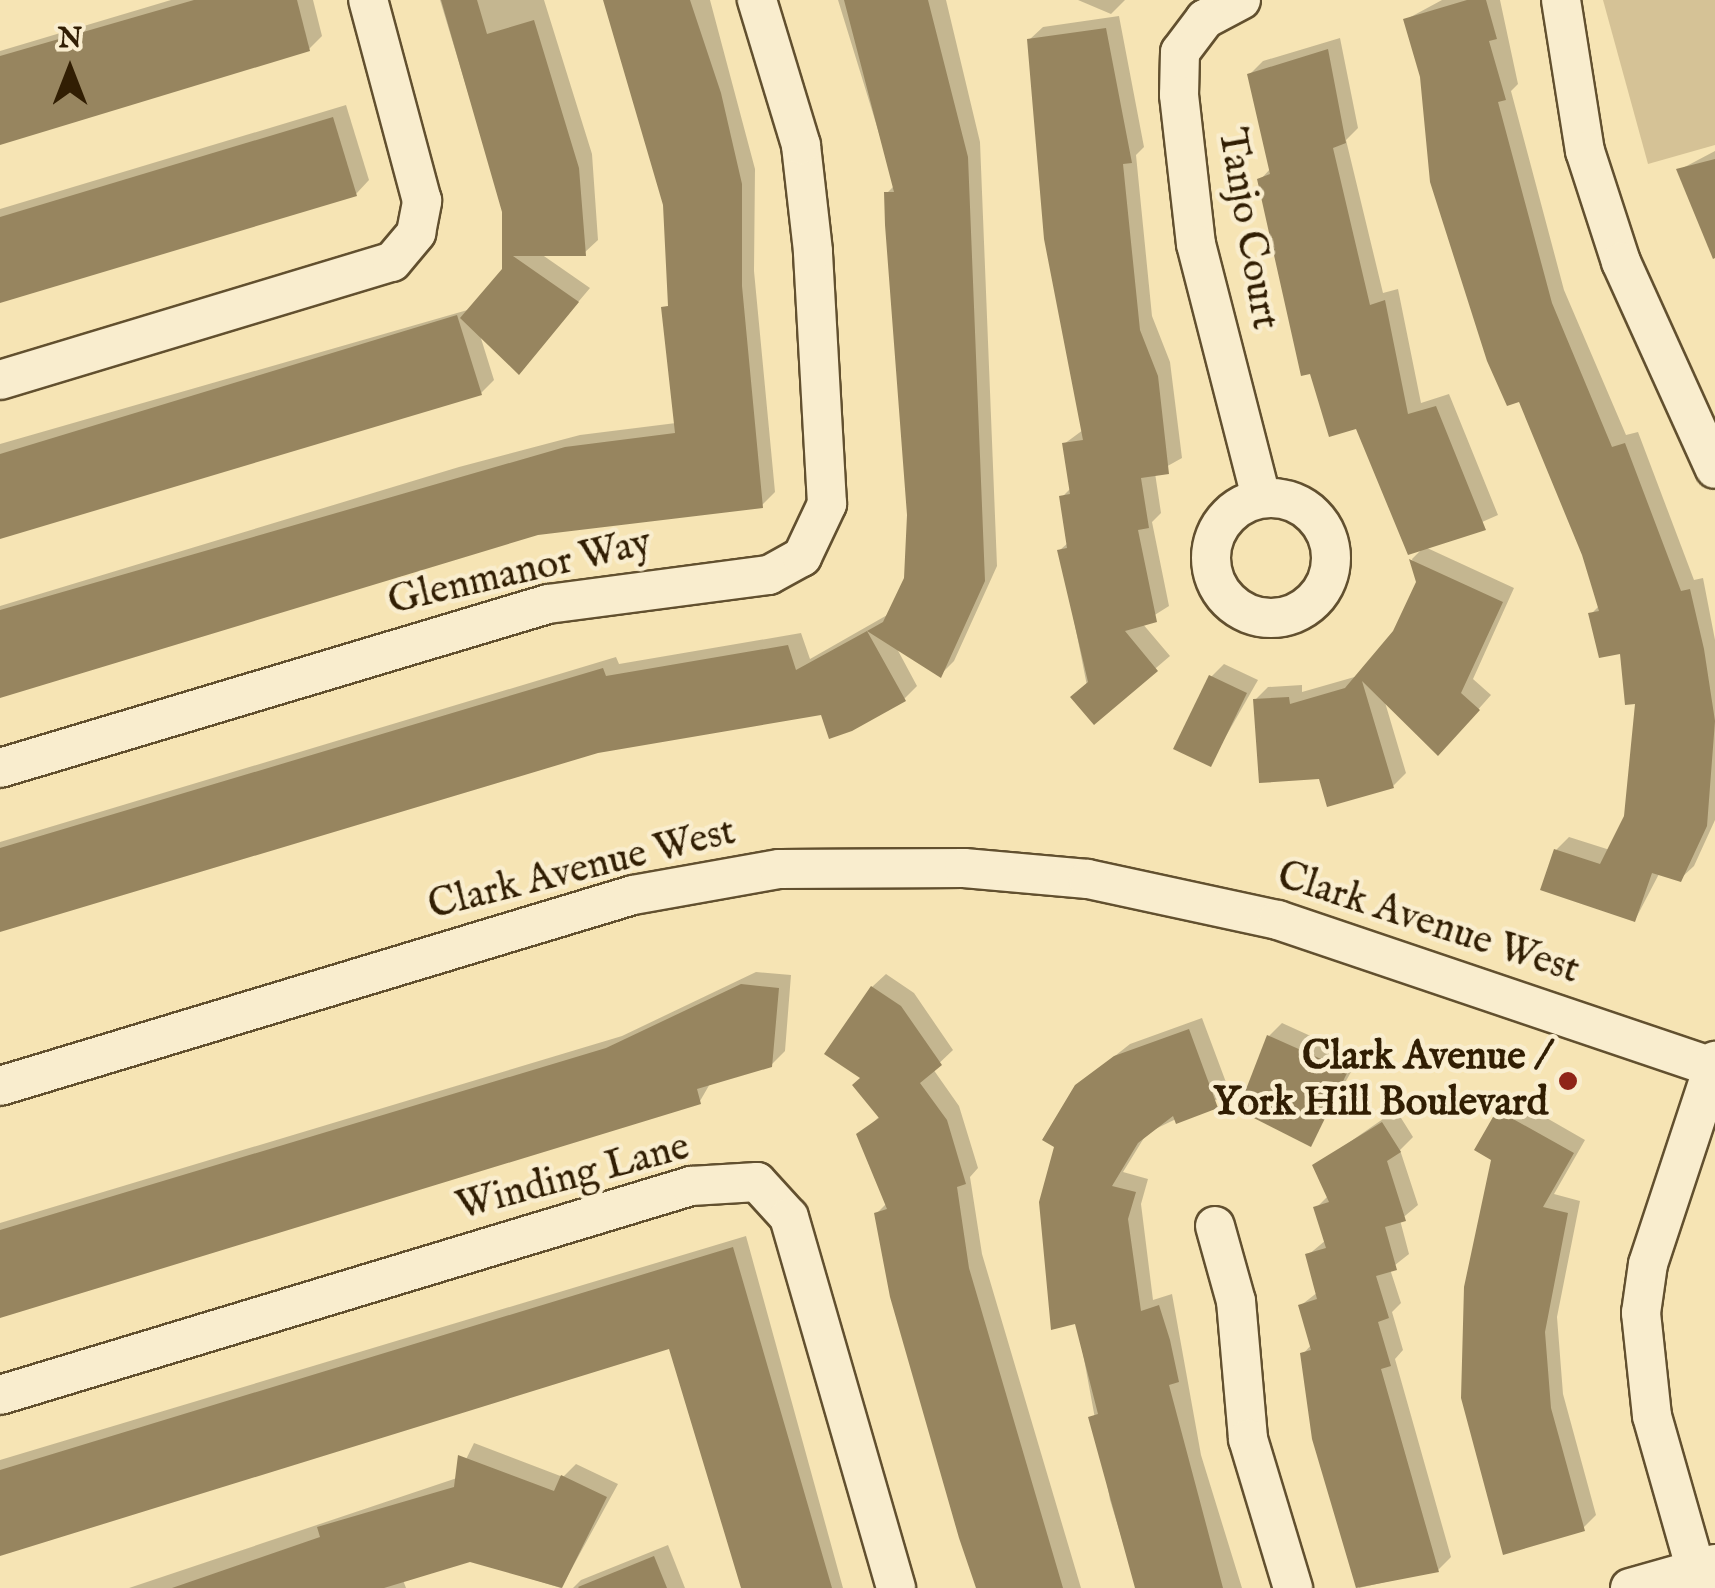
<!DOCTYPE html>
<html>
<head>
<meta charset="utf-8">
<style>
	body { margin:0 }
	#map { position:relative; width:1715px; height:1588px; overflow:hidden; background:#f6e4b4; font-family:"IM FELL English",serif }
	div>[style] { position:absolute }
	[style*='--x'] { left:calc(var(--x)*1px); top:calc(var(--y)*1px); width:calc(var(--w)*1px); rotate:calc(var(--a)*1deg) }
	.green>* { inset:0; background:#d5c296 }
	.shadow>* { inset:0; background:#0003 }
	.building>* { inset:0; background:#97855f }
	.roads { filter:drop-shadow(2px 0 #62502f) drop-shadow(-2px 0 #62502f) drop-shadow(0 2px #62502f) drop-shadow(0 -2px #62502f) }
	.minor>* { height:38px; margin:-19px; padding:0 19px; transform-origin:19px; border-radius:19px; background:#f9edce }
	.minor>.ring { margin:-19px; padding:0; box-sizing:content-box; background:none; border:38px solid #f9edce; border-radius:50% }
	.dots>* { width:28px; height:28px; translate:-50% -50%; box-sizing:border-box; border:5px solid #f9edce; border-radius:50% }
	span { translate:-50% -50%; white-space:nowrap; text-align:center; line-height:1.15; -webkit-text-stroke:9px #f9edce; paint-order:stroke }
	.street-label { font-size:40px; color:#311e03 }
	.poi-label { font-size:40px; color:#311e03; font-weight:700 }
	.right { translate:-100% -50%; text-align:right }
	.north { position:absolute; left:20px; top:20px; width:100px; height:100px; -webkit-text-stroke:8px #f9edce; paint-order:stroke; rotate:0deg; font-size:28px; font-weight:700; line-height:40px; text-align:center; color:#311e03 }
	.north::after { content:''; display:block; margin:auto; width:35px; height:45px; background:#311e03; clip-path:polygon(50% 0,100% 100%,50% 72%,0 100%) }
</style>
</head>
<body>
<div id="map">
	<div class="green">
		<div style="clip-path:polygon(1603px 0,1715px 0,1715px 145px,1648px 164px)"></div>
	</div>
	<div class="shadow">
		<div style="clip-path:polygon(171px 0,313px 0,322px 36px,309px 49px,0 141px,0 51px)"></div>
		<div style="clip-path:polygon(440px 0,544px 0,592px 154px,598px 240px,584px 253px,541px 254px,590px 288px,531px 358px,479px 332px,494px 380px,481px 393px,0 536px,0 444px,471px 309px,504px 270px,504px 211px)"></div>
		<div style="clip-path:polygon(605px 0,710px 0,755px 169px,754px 271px,775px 492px,762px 505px,538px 532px,0 695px,0 606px,459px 467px,580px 435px,676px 423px,665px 204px)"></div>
		<div style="clip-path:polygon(838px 0,946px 0,980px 142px,997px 566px,954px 661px,941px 674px,895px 645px,917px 686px,904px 699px,597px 750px,0 929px,0 842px,616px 657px,619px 664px,801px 633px,810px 659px,889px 614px,907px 579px,910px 515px,887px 193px,895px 185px)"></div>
		<div style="clip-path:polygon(1078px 0,1125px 0,1111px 14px)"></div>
		<div style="clip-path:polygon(1442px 0,1500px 0,1518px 84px,1511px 91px,1564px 290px,1626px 435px,1638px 432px,1694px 580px,1703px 578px,1715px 640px,1715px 820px,1694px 866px,1680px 879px,1660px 872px,1635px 920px,1556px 850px,1569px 837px,1610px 850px,1626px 817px,1638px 701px,1622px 650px,1591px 614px,1600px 605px,1405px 20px)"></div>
		<div style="clip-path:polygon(1119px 16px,1144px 147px,1136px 155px,1152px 316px,1170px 362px,1182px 458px,1155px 473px,1161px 513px,1152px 522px,1169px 606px,1142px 623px,1170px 656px,1094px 721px,1060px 550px,1069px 542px,1062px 497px,1071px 488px,1064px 444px,1083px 430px,1029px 40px,1043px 27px)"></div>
		<div style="clip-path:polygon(1340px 38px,1358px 128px,1346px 140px,1383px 293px,1398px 289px,1421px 403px,1449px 394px,1498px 515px,1425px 547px,1514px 588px,1473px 679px,1491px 695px,1451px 740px,1384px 699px,1406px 773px,1393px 786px,1321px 776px,1255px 700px,1268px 687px,1302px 685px,1302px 692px,1358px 676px,1395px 632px,1419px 582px,1412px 559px,1423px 548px,1357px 426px,1311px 370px,1302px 373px,1260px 180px,1271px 168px,1250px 74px,1263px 61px)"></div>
		<div style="clip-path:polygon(346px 105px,369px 180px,356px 194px,0 300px,0 209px)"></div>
		<div style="clip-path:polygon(1715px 151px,1715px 248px,1679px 170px)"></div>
		<div style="clip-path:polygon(1224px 664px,1258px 680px,1210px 764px,1211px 677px)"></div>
		<div style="clip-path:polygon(756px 972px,791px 975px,785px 1051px,771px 1065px,711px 1082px,700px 1101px,0 1315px,0 1223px,622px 1036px)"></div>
		<div style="clip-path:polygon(886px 974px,914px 993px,953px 1050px,933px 1069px,959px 1106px,978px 1168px,970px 1177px,982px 1254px,1081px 1588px,978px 1588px,876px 1214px,887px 1203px,859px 1135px,880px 1116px,863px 1077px,872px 987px)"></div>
		<div style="clip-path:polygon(1202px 1018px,1230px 1093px,1147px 1133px,1123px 1172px,1148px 1179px,1141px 1204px,1153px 1300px,1172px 1294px,1201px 1455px,1242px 1588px,1137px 1588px,1110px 1500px,1077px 1321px,1077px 1086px,1130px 1044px)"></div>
		<div style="clip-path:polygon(1282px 1023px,1359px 1058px,1310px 1144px,1269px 1036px)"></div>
		<div style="clip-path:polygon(1512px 1098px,1585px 1140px,1554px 1194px,1580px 1201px,1557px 1317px,1563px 1394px,1596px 1515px,1583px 1528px,1505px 1552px,1499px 1111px)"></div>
		<div style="clip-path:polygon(1396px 1110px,1413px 1137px,1400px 1150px,1418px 1205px,1400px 1220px,1409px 1254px,1390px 1269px,1401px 1303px,1392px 1312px,1403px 1350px,1395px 1359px,1451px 1557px,1438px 1570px,1359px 1588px,1303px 1354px,1312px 1344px,1300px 1306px,1318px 1292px,1308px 1255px,1326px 1240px,1316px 1208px,1329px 1195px,1315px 1166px)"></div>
		<div style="clip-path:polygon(746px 1236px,843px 1588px,742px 1588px,671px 1346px,0 1555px,0 1460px)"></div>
		<div style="clip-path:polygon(474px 1443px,563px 1477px,576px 1464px,618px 1484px,561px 1588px,470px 1560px,403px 1580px,406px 1588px,129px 1588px,457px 1478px)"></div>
		<div style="clip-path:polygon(668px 1545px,685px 1588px,573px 1588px,581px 1580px)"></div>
	</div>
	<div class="building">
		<div style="clip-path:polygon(194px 0,297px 0,310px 51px,0 145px,0 56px)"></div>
		<div style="clip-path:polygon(441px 0,477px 0,487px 34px,534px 20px,579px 168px,586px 256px,513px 256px,579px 302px,519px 375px,460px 318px,502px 269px,502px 212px)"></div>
		<div style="clip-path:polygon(603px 0,690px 0,721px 93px,742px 184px,742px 286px,763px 508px,538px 535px,0 698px,0 610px,565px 447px,675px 433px,661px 307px,668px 306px,663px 205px)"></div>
		<div style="clip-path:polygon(844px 0,928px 0,968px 157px,985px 581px,941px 678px,867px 631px,883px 622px,904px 578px,907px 515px,885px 225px,884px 192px,894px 192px)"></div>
		<div style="clip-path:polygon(1467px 0,1486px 0,1497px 39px,1489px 41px,1506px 100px,1498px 102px,1552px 303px,1612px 447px,1625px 443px,1681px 591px,1690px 589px,1704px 649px,1715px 721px,1707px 826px,1681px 882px,1652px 873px,1635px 922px,1540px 890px,1554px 849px,1600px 864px,1624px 816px,1635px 704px,1625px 705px,1620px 654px,1599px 658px,1588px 613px,1599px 611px,1582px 555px,1519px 402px,1507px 406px,1487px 361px,1430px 182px,1420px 77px,1403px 19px)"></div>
		<div style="clip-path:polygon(1106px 28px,1132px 163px,1123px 164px,1140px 330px,1158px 376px,1169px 474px,1141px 478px,1149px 528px,1138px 530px,1157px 622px,1125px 631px,1158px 671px,1094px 725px,1070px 697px,1088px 682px,1057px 550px,1067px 548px,1059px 496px,1070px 494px,1062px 443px,1083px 440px,1044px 239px,1027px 39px)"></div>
		<div style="clip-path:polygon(1328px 49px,1346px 143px,1333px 148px,1370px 305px,1385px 300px,1408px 414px,1436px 406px,1486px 530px,1408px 555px,1356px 429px,1329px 437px,1310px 374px,1301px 376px,1257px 179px,1270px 174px,1247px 74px)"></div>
		<div style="clip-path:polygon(333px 117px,357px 196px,0 303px,0 217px)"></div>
		<div style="clip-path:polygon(1715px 159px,1715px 258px,1713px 259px,1676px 169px)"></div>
		<div style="clip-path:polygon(457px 315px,482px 395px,0 539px,0 454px)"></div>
		<div style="clip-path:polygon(1409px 559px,1503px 602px,1461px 693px,1480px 710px,1438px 756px,1362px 681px,1394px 788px,1327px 807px,1319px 779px,1259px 783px,1253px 699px,1289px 697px,1290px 704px,1345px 688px,1393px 631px,1416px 582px)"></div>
		<div style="clip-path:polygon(867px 631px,906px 701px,852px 731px,829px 739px,821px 715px,598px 753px,0 932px,0 848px,603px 668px,606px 676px,788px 645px,796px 670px)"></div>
		<div style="clip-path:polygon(1209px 675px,1247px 693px,1211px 767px,1173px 749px)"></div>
		<div style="clip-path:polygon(741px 984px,779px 988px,772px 1067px,697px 1089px,701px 1104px,0 1318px,0 1230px,606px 1048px)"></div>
		<div style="clip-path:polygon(871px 986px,901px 1006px,942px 1065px,920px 1083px,947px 1120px,966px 1184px,957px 1187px,969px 1268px,1063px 1588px,976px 1588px,959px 1538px,890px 1297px,874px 1213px,887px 1209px,856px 1134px,879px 1118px,852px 1085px,860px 1078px,824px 1054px)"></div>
		<div style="clip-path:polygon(1189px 1029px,1218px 1108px,1176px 1124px,1173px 1116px,1138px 1143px,1112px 1186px,1136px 1192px,1128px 1219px,1141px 1311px,1159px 1305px,1170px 1340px,1179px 1382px,1169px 1385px,1223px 1588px,1135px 1588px,1088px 1417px,1098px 1414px,1075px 1324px,1051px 1330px,1039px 1202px,1054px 1147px,1042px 1140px,1075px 1085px,1114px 1056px)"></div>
		<div style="clip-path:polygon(1267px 1035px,1348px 1071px,1311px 1147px,1238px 1110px)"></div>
		<div style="clip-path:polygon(1497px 1110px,1574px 1153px,1543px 1207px,1568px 1213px,1545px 1332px,1551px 1408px,1585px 1531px,1503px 1555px,1461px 1398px,1464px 1287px,1491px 1160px,1474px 1150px)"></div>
		<div style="clip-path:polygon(1382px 1122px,1401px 1152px,1387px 1161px,1406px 1221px,1385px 1227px,1397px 1270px,1376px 1276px,1389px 1318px,1378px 1322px,1391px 1366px,1381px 1369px,1439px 1572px,1356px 1588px,1312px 1439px,1300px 1353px,1311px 1350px,1298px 1305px,1317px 1299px,1305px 1254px,1326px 1248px,1313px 1207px,1329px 1202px,1312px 1165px)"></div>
		<div style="clip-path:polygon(733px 1247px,832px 1588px,741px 1588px,669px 1349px,0 1556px,0 1470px)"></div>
		<div style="clip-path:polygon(458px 1455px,554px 1491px,561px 1475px,607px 1497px,562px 1588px,470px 1562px,384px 1588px,172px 1588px,320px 1537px,317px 1527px,454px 1487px)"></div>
		<div style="clip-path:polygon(654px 1556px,667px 1588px,579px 1588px,578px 1587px)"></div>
	</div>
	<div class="roads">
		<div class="minor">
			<div style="--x:1241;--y:0;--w:41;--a:152.2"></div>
			<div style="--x:1205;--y:19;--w:41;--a:127.1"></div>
			<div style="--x:1180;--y:52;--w:43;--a:91.3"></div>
			<div style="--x:1179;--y:95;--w:150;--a:83.5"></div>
			<div style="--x:1196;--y:244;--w:262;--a:75.6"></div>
			<div style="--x:1561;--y:0;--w:153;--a:81"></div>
			<div style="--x:1585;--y:151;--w:117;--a:72"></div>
			<div style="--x:1621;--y:262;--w:227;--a:65.6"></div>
			<div style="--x:0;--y:380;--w:409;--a:-16.8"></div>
			<div style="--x:392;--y:262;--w:38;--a:-50"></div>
			<div style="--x:416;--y:233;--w:33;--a:-79"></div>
			<div style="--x:422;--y:201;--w:208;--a:-105"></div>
			<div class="ring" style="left:1211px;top:498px;width:82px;height:82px"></div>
			<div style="--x:0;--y:768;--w:572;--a:-16.66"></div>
			<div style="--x:548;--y:604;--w:223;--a:-7.5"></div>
			<div style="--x:769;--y:575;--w:38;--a:-29"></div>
			<div style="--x:802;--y:557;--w:59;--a:-64.7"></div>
			<div style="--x:827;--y:504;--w:253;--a:-93.2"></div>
			<div style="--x:813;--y:251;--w:107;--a:-96.5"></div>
			<div style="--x:801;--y:145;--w:152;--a:-106.9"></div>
			<div style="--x:0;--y:1086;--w:661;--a:-16.79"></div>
			<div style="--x:633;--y:895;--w:148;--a:-10.1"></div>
			<div style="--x:779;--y:869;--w:185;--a:-0.3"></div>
			<div style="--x:964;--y:868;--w:124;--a:5.1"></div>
			<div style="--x:1088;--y:879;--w:194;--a:12.2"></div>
			<div style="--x:1278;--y:920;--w:461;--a:18.7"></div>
			<div style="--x:1215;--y:1226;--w:78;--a:74.4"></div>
			<div style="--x:1236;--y:1301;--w:139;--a:85"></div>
			<div style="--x:1248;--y:1439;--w:156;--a:73.2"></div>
			<div style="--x:0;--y:1395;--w:722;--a:-16.83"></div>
			<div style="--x:691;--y:1186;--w:66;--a:-3.5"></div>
			<div style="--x:757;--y:1182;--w:47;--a:47.6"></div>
			<div style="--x:789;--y:1217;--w:386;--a:73.9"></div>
			<div style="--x:1630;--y:1588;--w:88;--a:-15.8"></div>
			<div style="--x:1701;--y:1588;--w:179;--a:-105.9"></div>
			<div style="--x:1652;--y:1416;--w:104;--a:-96.1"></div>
			<div style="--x:1641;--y:1313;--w:49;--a:-81.9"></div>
			<div style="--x:1648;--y:1264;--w:214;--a:-71.7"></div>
		</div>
	</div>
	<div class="dots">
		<div style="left:1568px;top:1081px;background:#8f2418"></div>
	</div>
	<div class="street-label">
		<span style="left:1247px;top:229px;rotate:80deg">Tanjo Court</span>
		<span style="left:520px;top:573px;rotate:-13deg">Glenmanor Way</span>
		<span style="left:582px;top:870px;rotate:-14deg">Clark Avenue West</span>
		<span style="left:1428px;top:924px;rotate:18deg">Clark Avenue West</span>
		<span style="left:573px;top:1178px;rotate:-15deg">Winding Lane</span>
	</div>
	<div class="poi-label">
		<span class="right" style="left:1548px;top:1081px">Clark Avenue /<br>York Hill Boulevard</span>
	</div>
	<div class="north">N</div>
</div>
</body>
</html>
